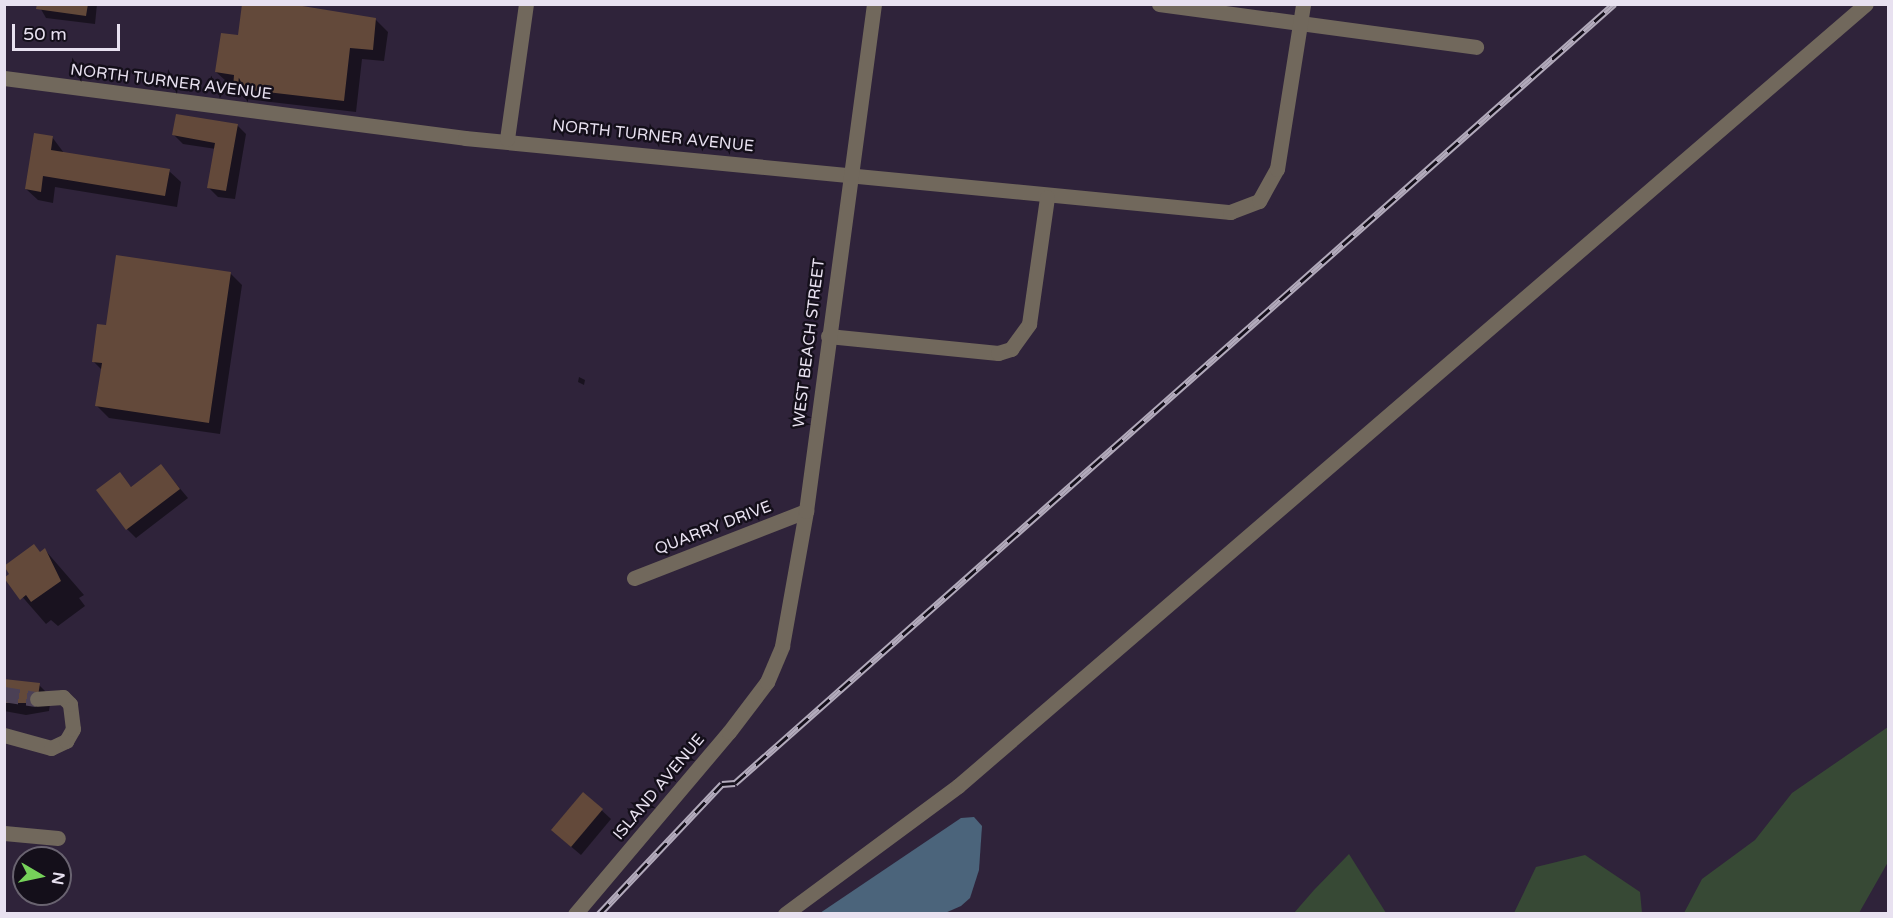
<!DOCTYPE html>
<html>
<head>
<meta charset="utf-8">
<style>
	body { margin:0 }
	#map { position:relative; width:1893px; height:918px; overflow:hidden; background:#2f233a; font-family:"Varela Round",sans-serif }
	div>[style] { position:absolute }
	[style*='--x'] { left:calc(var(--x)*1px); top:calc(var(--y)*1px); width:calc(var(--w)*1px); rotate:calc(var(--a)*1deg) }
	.green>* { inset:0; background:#374935 }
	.water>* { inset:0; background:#4b647b }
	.shadow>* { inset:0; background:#0007 }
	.building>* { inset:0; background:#63493a }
	.minor-tunnel>* { height:15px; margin-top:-7.5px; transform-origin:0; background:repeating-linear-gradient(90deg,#4b4055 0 15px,transparent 0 23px) }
	.minor>* { height:15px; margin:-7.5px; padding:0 7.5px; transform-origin:7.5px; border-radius:7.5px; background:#71685c }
	.rail>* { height:7px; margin-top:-3.5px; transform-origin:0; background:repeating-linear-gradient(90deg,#140f1a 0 14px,#b2aabb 0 28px); box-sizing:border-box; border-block:2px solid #b2aabb }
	span { translate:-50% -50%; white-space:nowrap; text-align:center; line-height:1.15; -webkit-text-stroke:5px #140f1a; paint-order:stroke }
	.street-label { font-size:16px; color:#e8e1f0 }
	.frame { position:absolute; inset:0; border:6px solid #e8e1f0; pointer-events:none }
	.north { position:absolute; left:12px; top:846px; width:60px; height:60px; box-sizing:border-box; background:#140f1a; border:2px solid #696370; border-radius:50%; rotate:99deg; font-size:16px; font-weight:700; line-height:24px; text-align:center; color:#e8e1f0 }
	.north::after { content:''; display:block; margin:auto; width:21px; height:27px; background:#76d25a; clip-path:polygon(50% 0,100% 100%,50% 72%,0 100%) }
	.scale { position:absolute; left:12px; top:24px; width:108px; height:27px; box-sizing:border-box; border:3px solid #e8e1f0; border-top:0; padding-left:8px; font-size:18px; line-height:21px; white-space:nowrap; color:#e8e1f0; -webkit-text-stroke:4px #140f1a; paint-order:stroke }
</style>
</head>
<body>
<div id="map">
	<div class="green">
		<div style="clip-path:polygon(1888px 727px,1888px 862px,1859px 913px,1684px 913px,1702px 879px,1755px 840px,1792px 793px)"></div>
		<div style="clip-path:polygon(1349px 854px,1386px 913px,1294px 913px,1314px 890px)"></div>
		<div style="clip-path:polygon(1585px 855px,1640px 892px,1642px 913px,1514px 913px,1536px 867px)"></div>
	</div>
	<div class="water">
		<div style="clip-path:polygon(974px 817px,982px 826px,979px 870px,970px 898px,961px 906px,945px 913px,820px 913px,961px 818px)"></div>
	</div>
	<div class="shadow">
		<div style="clip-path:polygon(38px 4px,97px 4px,95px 24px,46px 18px)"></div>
		<div style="clip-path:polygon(376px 20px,388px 32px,384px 61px,362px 59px,356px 112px,246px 99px,216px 72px,240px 37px)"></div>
		<div style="clip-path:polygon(237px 125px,246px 134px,235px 199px,218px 197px,209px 188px,216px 149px,183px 144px,174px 135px)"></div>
		<div style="clip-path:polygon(52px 137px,64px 153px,169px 171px,181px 182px,177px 207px,55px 187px,53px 203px,38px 200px,26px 189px)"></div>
		<div style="clip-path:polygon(230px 273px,242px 285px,220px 434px,109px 418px,97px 406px,102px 370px,93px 361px)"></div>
		<div style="clip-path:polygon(579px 377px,585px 380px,584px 385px,578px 382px)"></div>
		<div style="clip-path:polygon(161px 466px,188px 498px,136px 538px,127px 529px,119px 474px,132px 488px)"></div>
		<div style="clip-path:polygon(45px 550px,84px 595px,79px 598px,85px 606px,58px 626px,51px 620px,46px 624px,6px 578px)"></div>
		<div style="clip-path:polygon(4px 680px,39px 685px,51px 697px,49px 711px,26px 715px,4px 711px)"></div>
		<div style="clip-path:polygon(584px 794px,611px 819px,581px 855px,562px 839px)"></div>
	</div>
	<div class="building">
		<div style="clip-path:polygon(37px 4px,88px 4px,86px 16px,36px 9px)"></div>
		<div style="clip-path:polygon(242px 4px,290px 4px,376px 18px,373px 50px,350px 48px,344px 101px,233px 88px,234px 75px,215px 72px,221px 33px,238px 35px)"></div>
		<div style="clip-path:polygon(176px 114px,238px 124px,226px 191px,207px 188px,215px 143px,172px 135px)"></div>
		<div style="clip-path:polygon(34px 133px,53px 136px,51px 150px,170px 169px,165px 196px,43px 176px,41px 192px,25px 189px)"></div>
		<div style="clip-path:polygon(116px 255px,231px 272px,209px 423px,95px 406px,102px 363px,92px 362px,97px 324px,106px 325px)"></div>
		<div style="clip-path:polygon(161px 464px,180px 489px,126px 530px,96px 490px,120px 472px,131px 487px)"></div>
		<div style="clip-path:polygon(34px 544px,40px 552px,45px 548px,61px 581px,31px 602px,26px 595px,20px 600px,4px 578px,9px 574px,4px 566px)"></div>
		<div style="clip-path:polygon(4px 679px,40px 683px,37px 703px,6px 703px)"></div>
		<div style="clip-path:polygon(583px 792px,603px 809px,571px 847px,551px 830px)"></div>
	</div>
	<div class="minor-tunnel">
		<div style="--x:4;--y:694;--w:33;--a:9"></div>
	</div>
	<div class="minor">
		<div style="--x:1159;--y:4;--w:320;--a:7.7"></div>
		<div style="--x:4;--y:78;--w:465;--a:7.4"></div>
		<div style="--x:465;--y:138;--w:769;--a:5.53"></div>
		<div style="--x:1230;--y:212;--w:31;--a:-21"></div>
		<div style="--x:1259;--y:201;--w:37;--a:-61"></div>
		<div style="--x:1277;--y:169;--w:167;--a:-81"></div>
		<div style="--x:507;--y:139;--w:136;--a:-82"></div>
		<div style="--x:828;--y:336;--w:171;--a:5.7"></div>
		<div style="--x:998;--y:353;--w:14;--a:-17"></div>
		<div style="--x:1011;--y:349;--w:31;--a:-54"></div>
		<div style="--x:1029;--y:324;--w:128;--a:-81.9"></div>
		<div style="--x:634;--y:578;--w:185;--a:-21.3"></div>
		<div style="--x:4;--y:735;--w:49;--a:15.5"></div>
		<div style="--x:51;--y:748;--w:17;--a:-25"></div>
		<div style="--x:66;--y:741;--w:14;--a:-60"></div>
		<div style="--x:73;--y:729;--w:25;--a:-97"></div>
		<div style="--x:70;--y:704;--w:10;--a:-135"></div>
		<div style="--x:63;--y:697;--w:26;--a:176"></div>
		<div style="--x:4;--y:833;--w:54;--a:5.3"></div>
		<div style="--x:575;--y:914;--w:238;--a:-49.8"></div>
		<div style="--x:729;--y:732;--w:63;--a:-52.8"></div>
		<div style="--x:767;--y:682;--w:39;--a:-67"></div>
		<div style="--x:782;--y:646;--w:137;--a:-79.9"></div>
		<div style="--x:806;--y:511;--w:512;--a:-82.36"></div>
		<div style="--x:785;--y:914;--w:215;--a:-36.5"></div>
		<div style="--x:958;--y:786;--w:1198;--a:-40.74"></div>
	</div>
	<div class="rail">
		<div style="--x:599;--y:914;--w:179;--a:-46.6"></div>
		<div style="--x:722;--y:784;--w:13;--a:-4"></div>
		<div style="--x:735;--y:783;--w:1175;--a:-41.55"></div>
	</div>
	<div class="street-label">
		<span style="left:171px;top:82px;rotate:7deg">NORTH TURNER AVENUE</span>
		<span style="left:653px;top:136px;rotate:6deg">NORTH TURNER AVENUE</span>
		<span style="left:809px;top:343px;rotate:-83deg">WEST BEACH STREET</span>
		<span style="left:713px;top:528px;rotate:-21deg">QUARRY DRIVE</span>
		<span style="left:659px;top:787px;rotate:-50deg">ISLAND AVENUE</span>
	</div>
	<div class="frame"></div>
	<div class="north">N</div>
	<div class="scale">50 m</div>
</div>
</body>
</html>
